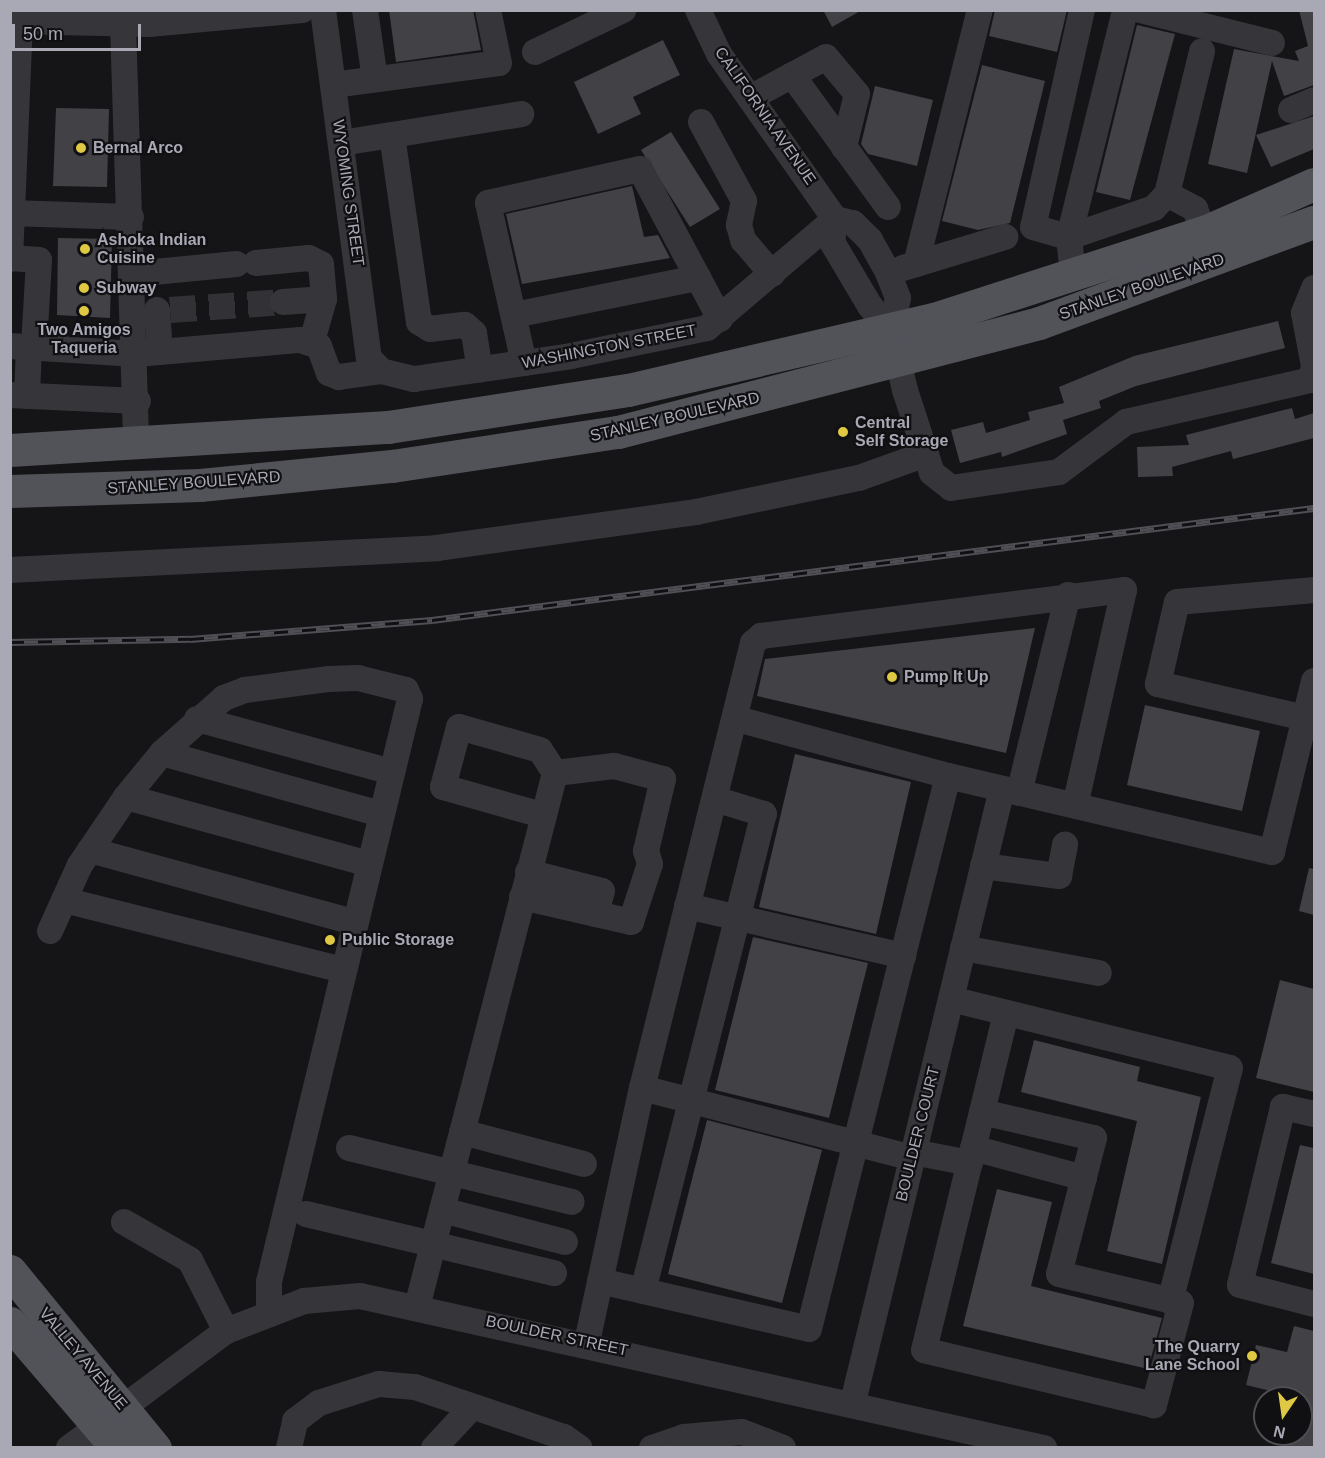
<!DOCTYPE html>
<html>
<head>
<meta charset="utf-8">
<style>
	body { margin:0 }
	#map { position:relative; width:1325px; height:1458px; overflow:hidden; background:#151416; font-family:Arial,sans-serif }
	div>[style] { position:absolute }
	[style*='--x'] { left:calc(var(--x)*1px); top:calc(var(--y)*1px); width:calc(var(--w)*1px); rotate:calc(var(--a)*1deg) }
	.building>* { inset:0; background:#424146 }
	.minor-tunnel>* { height:26px; margin-top:-13px; transform-origin:0; background:repeating-linear-gradient(90deg,#323236 0 26px,transparent 0 39px) }
	.minor>* { height:26px; margin:-13px; padding:0 13px; transform-origin:13px; border-radius:13px; background:#36363a }
	.major>* { height:33px; margin:-16.5px; padding:0 16.5px; transform-origin:16.5px; border-radius:16.5px; background:#525259 }
	.rail>* { height:7px; margin-top:-3.5px; transform-origin:0; background:repeating-linear-gradient(90deg,#100f11 0 14px,#4f4f55 0 28px); box-sizing:border-box; border-block:2px solid #4f4f55 }
	.dots>* { width:16px; height:16px; translate:-50% -50%; box-sizing:border-box; border:3px solid #100f11; border-radius:50% }
	span { translate:-50% -50%; white-space:nowrap; text-align:center; line-height:1.15; -webkit-text-stroke:4.5px #100f11; paint-order:stroke }
	.street-label { font-size:16px; color:#a8a9b5 }
	.poi-label { font-size:16px; color:#a8a9b5; font-weight:700 }
	.left { translate:0 -50%; text-align:left }
	.right { translate:-100% -50%; text-align:right }
	.frame { position:absolute; inset:0; border:12px solid #a8a9b5; pointer-events:none }
	.north { position:absolute; left:1253px; top:1386px; width:60px; height:60px; box-sizing:border-box; background:#100f11; border:2px solid #4d4d53; border-radius:50%; rotate:193deg; font-size:16px; font-weight:700; line-height:24px; text-align:center; color:#a8a9b5 }
	.north::after { content:''; display:block; margin:auto; width:21px; height:27px; background:#dec844; clip-path:polygon(50% 0,100% 100%,50% 72%,0 100%) }
	.scale { position:absolute; left:12px; top:24px; width:129px; height:27px; box-sizing:border-box; border:3px solid #a8a9b5; border-top:0; padding-left:8px; font-size:18px; line-height:21px; white-space:nowrap; color:#a8a9b5; -webkit-text-stroke:4px #100f11; paint-order:stroke }
</style>
</head>
<body>
<div id="map">
	<div class="building">
		<div style="clip-path:polygon(389px 10px,473px 10px,481px 50px,396px 62px)"></div>
		<div style="clip-path:polygon(823px 10px,862px 10px,832px 27px)"></div>
		<div style="clip-path:polygon(995px 10px,1067px 10px,1057px 52px,989px 36px)"></div>
		<div style="clip-path:polygon(1299px 10px,1314px 10px,1314px 85px,1284px 96px,1272px 61px,1247px 173px,1208px 164px,1234px 49px,1299px 61px,1295px 51px,1308px 46px)"></div>
		<div style="clip-path:polygon(1137px 25px,1175px 34px,1130px 200px,1096px 192px)"></div>
		<div style="clip-path:polygon(663px 40px,680px 75px,633px 97px,641px 114px,598px 134px,574px 82px)"></div>
		<div style="clip-path:polygon(982px 65px,1045px 81px,1010px 223px,978px 230px,942px 221px)"></div>
		<div style="clip-path:polygon(875px 86px,933px 100px,917px 166px,868px 154px,861px 144px)"></div>
		<div style="clip-path:polygon(56px 108px,109px 109px,107px 187px,53px 186px)"></div>
		<div style="clip-path:polygon(1314px 116px,1314px 149px,1271px 167px,1256px 135px)"></div>
		<div style="clip-path:polygon(671px 132px,720px 209px,690px 227px,641px 150px)"></div>
		<div style="clip-path:polygon(632px 186px,644px 237px,658px 235px,670px 258px,522px 284px,506px 214px)"></div>
		<div style="clip-path:polygon(58px 238px,112px 239px,110px 318px,57px 315px)"></div>
		<div style="clip-path:polygon(1278px 321px,1285px 348px,1136px 386px,1099px 401px,1101px 408px,1063px 420px,1067px 434px,1002px 457px,1001px 452px,960px 463px,951px 430px,983px 422px,986px 433px,1030px 420px,1028px 412px,1064px 403px,1059px 387px,1134px 356px)"></div>
		<div style="clip-path:polygon(1292px 408px,1295px 419px,1314px 413px,1314px 438px,1233px 459px,1231px 451px,1172px 467px,1173px 476px,1138px 477px,1137px 447px,1189px 445px,1186px 435px)"></div>
		<div style="clip-path:polygon(1035px 628px,1006px 753px,757px 696px,765px 659px)"></div>
		<div style="clip-path:polygon(1145px 705px,1260px 731px,1242px 811px,1127px 785px)"></div>
		<div style="clip-path:polygon(795px 754px,911px 782px,876px 934px,759px 907px)"></div>
		<div style="clip-path:polygon(1309px 868px,1314px 869px,1314px 915px,1299px 911px)"></div>
		<div style="clip-path:polygon(753px 937px,868px 963px,829px 1118px,715px 1090px)"></div>
		<div style="clip-path:polygon(1280px 980px,1314px 989px,1314px 1092px,1256px 1078px)"></div>
		<div style="clip-path:polygon(1034px 1040px,1140px 1067px,1137px 1081px,1201px 1097px,1162px 1264px,1107px 1251px,1137px 1121px,1021px 1092px)"></div>
		<div style="clip-path:polygon(707px 1120px,822px 1150px,782px 1303px,668px 1274px)"></div>
		<div style="clip-path:polygon(1300px 1145px,1314px 1148px,1314px 1274px,1271px 1263px)"></div>
		<div style="clip-path:polygon(997px 1189px,1052px 1202px,1031px 1286px,1162px 1318px,1148px 1369px,963px 1326px)"></div>
		<div style="clip-path:polygon(1294px 1326px,1314px 1331px,1314px 1448px,1282px 1448px,1285px 1434px,1301px 1434px,1301px 1398px,1246px 1385px,1256px 1345px,1287px 1352px)"></div>
	</div>
	<div class="minor-tunnel">
		<div style="--x:170;--y:310;--w:113;--a:-4"></div>
	</div>
	<div class="minor">
		<div style="--x:323;--y:10;--w:351;--a:82.5"></div>
		<div style="--x:369;--y:358;--w:18;--a:47"></div>
		<div style="--x:381;--y:371;--w:34;--a:14"></div>
		<div style="--x:414;--y:379;--w:159;--a:-8.3"></div>
		<div style="--x:571;--y:356;--w:139;--a:-11.6"></div>
		<div style="--x:707;--y:328;--w:168;--a:-40.4"></div>
		<div style="--x:365;--y:10;--w:70;--a:81.8"></div>
		<div style="--x:698;--y:10;--w:49;--a:64.5"></div>
		<div style="--x:719;--y:54;--w:202;--a:54.9"></div>
		<div style="--x:835;--y:219;--w:23;--a:97"></div>
		<div style="--x:832;--y:242;--w:74;--a:59.3"></div>
		<div style="--x:870;--y:306;--w:32;--a:49"></div>
		<div style="--x:1082;--y:10;--w:222;--a:102.7"></div>
		<div style="--x:1033;--y:227;--w:37;--a:16"></div>
		<div style="--x:1069;--y:237;--w:90;--a:-18.8"></div>
		<div style="--x:1154;--y:208;--w:19;--a:-47"></div>
		<div style="--x:1167;--y:194;--w:147;--a:-76.2"></div>
		<div style="--x:1140;--y:10;--w:136;--a:14"></div>
		<div style="--x:10;--y:21;--w:139;--a:1.2"></div>
		<div style="--x:149;--y:24;--w:154;--a:-5.2"></div>
		<div style="--x:123;--y:24;--w:422;--a:88.2"></div>
		<div style="--x:535;--y:52;--w:98;--a:-25.5"></div>
		<div style="--x:792;--y:75;--w:163;--a:54"></div>
		<div style="--x:333;--y:85;--w:167;--a:-7.5"></div>
		<div style="--x:499;--y:63;--w:54;--a:-101.7"></div>
		<div style="--x:750;--y:98;--w:86;--a:-28.3"></div>
		<div style="--x:826;--y:57;--w:48;--a:50"></div>
		<div style="--x:857;--y:94;--w:55;--a:103.8"></div>
		<div style="--x:1291;--y:110;--w:25;--a:-23"></div>
		<div style="--x:701;--y:122;--w:90;--a:61.4"></div>
		<div style="--x:744;--y:201;--w:25;--a:102"></div>
		<div style="--x:739;--y:225;--w:16;--a:75"></div>
		<div style="--x:743;--y:240;--w:45;--a:49.5"></div>
		<div style="--x:392;--y:135;--w:131;--a:-9.2"></div>
		<div style="--x:341;--y:143;--w:52;--a:-8.9"></div>
		<div style="--x:392;--y:135;--w:189;--a:81.8"></div>
		<div style="--x:419;--y:322;--w:13;--a:32"></div>
		<div style="--x:430;--y:329;--w:35;--a:-7"></div>
		<div style="--x:465;--y:325;--w:12;--a:42"></div>
		<div style="--x:474;--y:333;--w:37;--a:81"></div>
		<div style="--x:1167;--y:194;--w:32;--a:28"></div>
		<div style="--x:1195;--y:209;--w:25;--a:69"></div>
		<div style="--x:10;--y:213;--w:121;--a:1.9"></div>
		<div style="--x:835;--y:219;--w:18;--a:13"></div>
		<div style="--x:853;--y:223;--w:24;--a:45"></div>
		<div style="--x:870;--y:240;--w:38;--a:61"></div>
		<div style="--x:888;--y:273;--w:27;--a:68"></div>
		<div style="--x:898;--y:298;--w:33;--a:102"></div>
		<div style="--x:891;--y:330;--w:62;--a:76.9"></div>
		<div style="--x:905;--y:390;--w:87;--a:72"></div>
		<div style="--x:932;--y:473;--w:24;--a:38"></div>
		<div style="--x:951;--y:488;--w:109;--a:-8.4"></div>
		<div style="--x:1059;--y:472;--w:84;--a:-36.7"></div>
		<div style="--x:1126;--y:422;--w:190;--a:-12.8"></div>
		<div style="--x:1311;--y:380;--w:14;--a:-78"></div>
		<div style="--x:10;--y:258;--w:29;--a:4"></div>
		<div style="--x:39;--y:260;--w:87;--a:93.3"></div>
		<div style="--x:10;--y:259;--w:238;--a:-87.6"></div>
		<div style="--x:256;--y:263;--w:53;--a:-5.4"></div>
		<div style="--x:309;--y:258;--w:13;--a:27"></div>
		<div style="--x:321;--y:264;--w:35;--a:85"></div>
		<div style="--x:324;--y:299;--w:44;--a:105.9"></div>
		<div style="--x:916;--y:264;--w:262;--a:-75.9"></div>
		<div style="--x:903;--y:268;--w:107;--a:-16.9"></div>
		<div style="--x:133;--y:274;--w:104;--a:-5.5"></div>
		<div style="--x:1073;--y:275;--w:38;--a:-96"></div>
		<div style="--x:1069;--y:237;--w:234;--a:-76.1"></div>
		<div style="--x:1314;--y:288;--w:27;--a:112"></div>
		<div style="--x:1304;--y:313;--w:54;--a:79.3"></div>
		<div style="--x:283;--y:302;--w:41;--a:-4.2"></div>
		<div style="--x:157;--y:310;--w:42;--a:85.9"></div>
		<div style="--x:514;--y:315;--w:188;--a:-11.4"></div>
		<div style="--x:10;--y:346;--w:126;--a:3.6"></div>
		<div style="--x:136;--y:354;--w:165;--a:-4.9"></div>
		<div style="--x:300;--y:340;--w:20;--a:18"></div>
		<div style="--x:319;--y:346;--w:29;--a:70"></div>
		<div style="--x:329;--y:373;--w:11;--a:22"></div>
		<div style="--x:339;--y:377;--w:42;--a:-8.1"></div>
		<div style="--x:524;--y:363;--w:164;--a:-102.7"></div>
		<div style="--x:488;--y:203;--w:156;--a:-12.6"></div>
		<div style="--x:640;--y:169;--w:170;--a:61.9"></div>
		<div style="--x:10;--y:395;--w:128;--a:2.7"></div>
		<div style="--x:27;--y:396;--w:49;--a:-87.7"></div>
		<div style="--x:10;--y:570;--w:428;--a:-2.9"></div>
		<div style="--x:437;--y:548;--w:261;--a:-7.9"></div>
		<div style="--x:696;--y:512;--w:167;--a:-11.8"></div>
		<div style="--x:859;--y:478;--w:71;--a:-19.7"></div>
		<div style="--x:1305;--y:718;--w:151;--a:-167"></div>
		<div style="--x:1158;--y:684;--w:84;--a:-77"></div>
		<div style="--x:1177;--y:602;--w:138;--a:-5"></div>
		<div style="--x:197;--y:719;--w:202;--a:15.2"></div>
		<div style="--x:737;--y:719;--w:219;--a:15.1"></div>
		<div style="--x:948;--y:776;--w:333;--a:13.2"></div>
		<div style="--x:1272;--y:852;--w:176;--a:-76.2"></div>
		<div style="--x:162;--y:753;--w:227;--a:15.6"></div>
		<div style="--x:1019;--y:793;--w:204;--a:-76.1"></div>
		<div style="--x:126;--y:797;--w:252;--a:15.4"></div>
		<div style="--x:90;--y:850;--w:274;--a:15.3"></div>
		<div style="--x:983;--y:866;--w:77;--a:7.5"></div>
		<div style="--x:1059;--y:876;--w:32;--a:-79"></div>
		<div style="--x:528;--y:872;--w:76;--a:14.4"></div>
		<div style="--x:602;--y:891;--w:24;--a:105"></div>
		<div style="--x:522;--y:897;--w:112;--a:12.9"></div>
		<div style="--x:631;--y:922;--w:61;--a:-71.9"></div>
		<div style="--x:650;--y:864;--w:14;--a:-107"></div>
		<div style="--x:646;--y:851;--w:74;--a:-76.7"></div>
		<div style="--x:663;--y:779;--w:51;--a:-165.1"></div>
		<div style="--x:614;--y:766;--w:59;--a:173.2"></div>
		<div style="--x:64;--y:900;--w:287;--a:14.1"></div>
		<div style="--x:687;--y:906;--w:222;--a:13"></div>
		<div style="--x:50;--y:931;--w:72;--a:-65.6"></div>
		<div style="--x:80;--y:865;--w:82;--a:-55.9"></div>
		<div style="--x:126;--y:797;--w:57;--a:-50.7"></div>
		<div style="--x:162;--y:753;--w:83;--a:-41.6"></div>
		<div style="--x:224;--y:698;--w:22;--a:-21"></div>
		<div style="--x:245;--y:690;--w:85;--a:-7.5"></div>
		<div style="--x:329;--y:679;--w:29;--a:-2"></div>
		<div style="--x:358;--y:678;--w:49;--a:14"></div>
		<div style="--x:406;--y:690;--w:10;--a:66"></div>
		<div style="--x:410;--y:699;--w:600;--a:103.6"></div>
		<div style="--x:269;--y:1282;--w:29;--a:90"></div>
		<div style="--x:963;--y:948;--w:138;--a:10.4"></div>
		<div style="--x:951;--y:999;--w:287;--a:13.9"></div>
		<div style="--x:1230;--y:1068;--w:241;--a:104.4"></div>
		<div style="--x:642;--y:1088;--w:279;--a:14.5"></div>
		<div style="--x:982;--y:1112;--w:115;--a:13.1"></div>
		<div style="--x:1094;--y:1138;--w:140;--a:104.4"></div>
		<div style="--x:1059;--y:1274;--w:125;--a:13.4"></div>
		<div style="--x:1181;--y:1303;--w:106;--a:104.8"></div>
		<div style="--x:1154;--y:1405;--w:236;--a:-166.6"></div>
		<div style="--x:924;--y:1350;--w:347;--a:-76.3"></div>
		<div style="--x:1314;--y:1114;--w:32;--a:-167"></div>
		<div style="--x:1283;--y:1107;--w:183;--a:103.6"></div>
		<div style="--x:1240;--y:1285;--w:76;--a:14.4"></div>
		<div style="--x:462;--y:1132;--w:126;--a:14.7"></div>
		<div style="--x:349;--y:1148;--w:229;--a:13.6"></div>
		<div style="--x:973;--y:1148;--w:115;--a:15.1"></div>
		<div style="--x:913;--y:1152;--w:58;--a:10.9"></div>
		<div style="--x:442;--y:1210;--w:127;--a:14.6"></div>
		<div style="--x:306;--y:1214;--w:255;--a:13.4"></div>
		<div style="--x:124;--y:1222;--w:76;--a:29.9"></div>
		<div style="--x:190;--y:1260;--w:80;--a:63.1"></div>
		<div style="--x:600;--y:1281;--w:214;--a:12.9"></div>
		<div style="--x:809;--y:1329;--w:570;--a:-75.89"></div>
		<div style="--x:643;--y:1291;--w:492;--a:-75.8"></div>
		<div style="--x:764;--y:814;--w:51;--a:-163"></div>
		<div style="--x:417;--y:1307;--w:552;--a:-75.51"></div>
		<div style="--x:555;--y:773;--w:27;--a:-123"></div>
		<div style="--x:540;--y:750;--w:84;--a:-164.1"></div>
		<div style="--x:459;--y:727;--w:62;--a:104.9"></div>
		<div style="--x:443;--y:787;--w:103;--a:15.8"></div>
		<div style="--x:587;--y:1342;--w:260;--a:-77.8"></div>
		<div style="--x:642;--y:1088;--w:459;--a:-76"></div>
		<div style="--x:753;--y:643;--w:11;--a:-41"></div>
		<div style="--x:761;--y:636;--w:366;--a:-7.2"></div>
		<div style="--x:1124;--y:590;--w:221;--a:102.8"></div>
		<div style="--x:853;--y:1402;--w:631;--a:-76.34"></div>
		<div style="--x:69;--y:1448;--w:196;--a:-36.7"></div>
		<div style="--x:226;--y:1331;--w:84;--a:-21"></div>
		<div style="--x:304;--y:1301;--w:56;--a:-5.1"></div>
		<div style="--x:360;--y:1296;--w:701;--a:12.53"></div>
		<div style="--x:289;--y:1448;--w:28;--a:-77"></div>
		<div style="--x:295;--y:1421;--w:30;--a:-37"></div>
		<div style="--x:319;--y:1403;--w:63;--a:-17.6"></div>
		<div style="--x:379;--y:1384;--w:36;--a:5"></div>
		<div style="--x:415;--y:1387;--w:157;--a:18.6"></div>
		<div style="--x:564;--y:1437;--w:19;--a:35"></div>
		<div style="--x:434;--y:1448;--w:54;--a:-47.2"></div>
		<div style="--x:652;--y:1448;--w:34;--a:-19"></div>
		<div style="--x:684;--y:1437;--w:58;--a:-4.9"></div>
		<div style="--x:742;--y:1432;--w:44;--a:21.3"></div>
	</div>
	<div class="major">
		<div style="--x:10;--y:450;--w:379;--a:-3.5"></div>
		<div style="--x:388;--y:427;--w:243;--a:-8.8"></div>
		<div style="--x:628;--y:390;--w:314;--a:-13.1"></div>
		<div style="--x:934;--y:319;--w:284;--a:-17.9"></div>
		<div style="--x:1204;--y:232;--w:120;--a:-23.6"></div>
		<div style="--x:10;--y:491;--w:190;--a:-1.8"></div>
		<div style="--x:200;--y:485;--w:193;--a:-5.7"></div>
		<div style="--x:392;--y:466;--w:229;--a:-8.6"></div>
		<div style="--x:618;--y:432;--w:435;--a:-14.5"></div>
		<div style="--x:1039;--y:323;--w:293;--a:-20.2"></div>
		<div style="--x:10;--y:1271;--w:229;--a:50.7"></div>
		<div style="--x:10;--y:1323;--w:165;--a:49.4"></div>
	</div>
	<div class="rail">
		<div style="--x:10;--y:642;--w:180;--a:-1"></div>
		<div style="--x:190;--y:639;--w:243;--a:-4.5"></div>
		<div style="--x:432;--y:620;--w:889;--a:-7.24"></div>
	</div>
	<div class="dots">
		<div style="left:81px;top:148px;background:#dec844"></div>
		<div style="left:85px;top:249px;background:#dec844"></div>
		<div style="left:84px;top:288px;background:#dec844"></div>
		<div style="left:84px;top:311px;background:#dec844"></div>
		<div style="left:843px;top:432px;background:#dec844"></div>
		<div style="left:892px;top:677px;background:#dec844"></div>
		<div style="left:330px;top:940px;background:#dec844"></div>
		<div style="left:1252px;top:1356px;background:#dec844"></div>
	</div>
	<div class="street-label">
		<span style="left:765px;top:116px;rotate:55deg">CALIFORNIA AVENUE</span>
		<span style="left:348px;top:193px;rotate:82deg">WYOMING STREET</span>
		<span style="left:1142px;top:287px;rotate:-19deg">STANLEY BOULEVARD</span>
		<span style="left:609px;top:347px;rotate:-11deg">WASHINGTON STREET</span>
		<span style="left:675px;top:417px;rotate:-13deg">STANLEY BOULEVARD</span>
		<span style="left:194px;top:483px;rotate:-4deg">STANLEY BOULEVARD</span>
		<span style="left:918px;top:1134px;rotate:-76deg">BOULDER COURT</span>
		<span style="left:557px;top:1336px;rotate:12deg">BOULDER STREET</span>
		<span style="left:83px;top:1359px;rotate:50deg">VALLEY AVENUE</span>
	</div>
	<div class="poi-label">
		<span class="left" style="left:93px;top:148px">Bernal Arco</span>
		<span class="left" style="left:97px;top:249px">Ashoka Indian<br>Cuisine</span>
		<span class="left" style="left:96px;top:288px">Subway</span>
		<span style="left:84px;top:339px">Two Amigos<br>Taqueria</span>
		<span class="left" style="left:855px;top:432px">Central<br>Self Storage</span>
		<span class="left" style="left:904px;top:677px">Pump It Up</span>
		<span class="left" style="left:342px;top:940px">Public Storage</span>
		<span class="right" style="left:1240px;top:1356px">The Quarry<br>Lane School</span>
	</div>
	<div class="frame"></div>
	<div class="north">N</div>
	<div class="scale">50 m</div>
</div>
</body>
</html>
